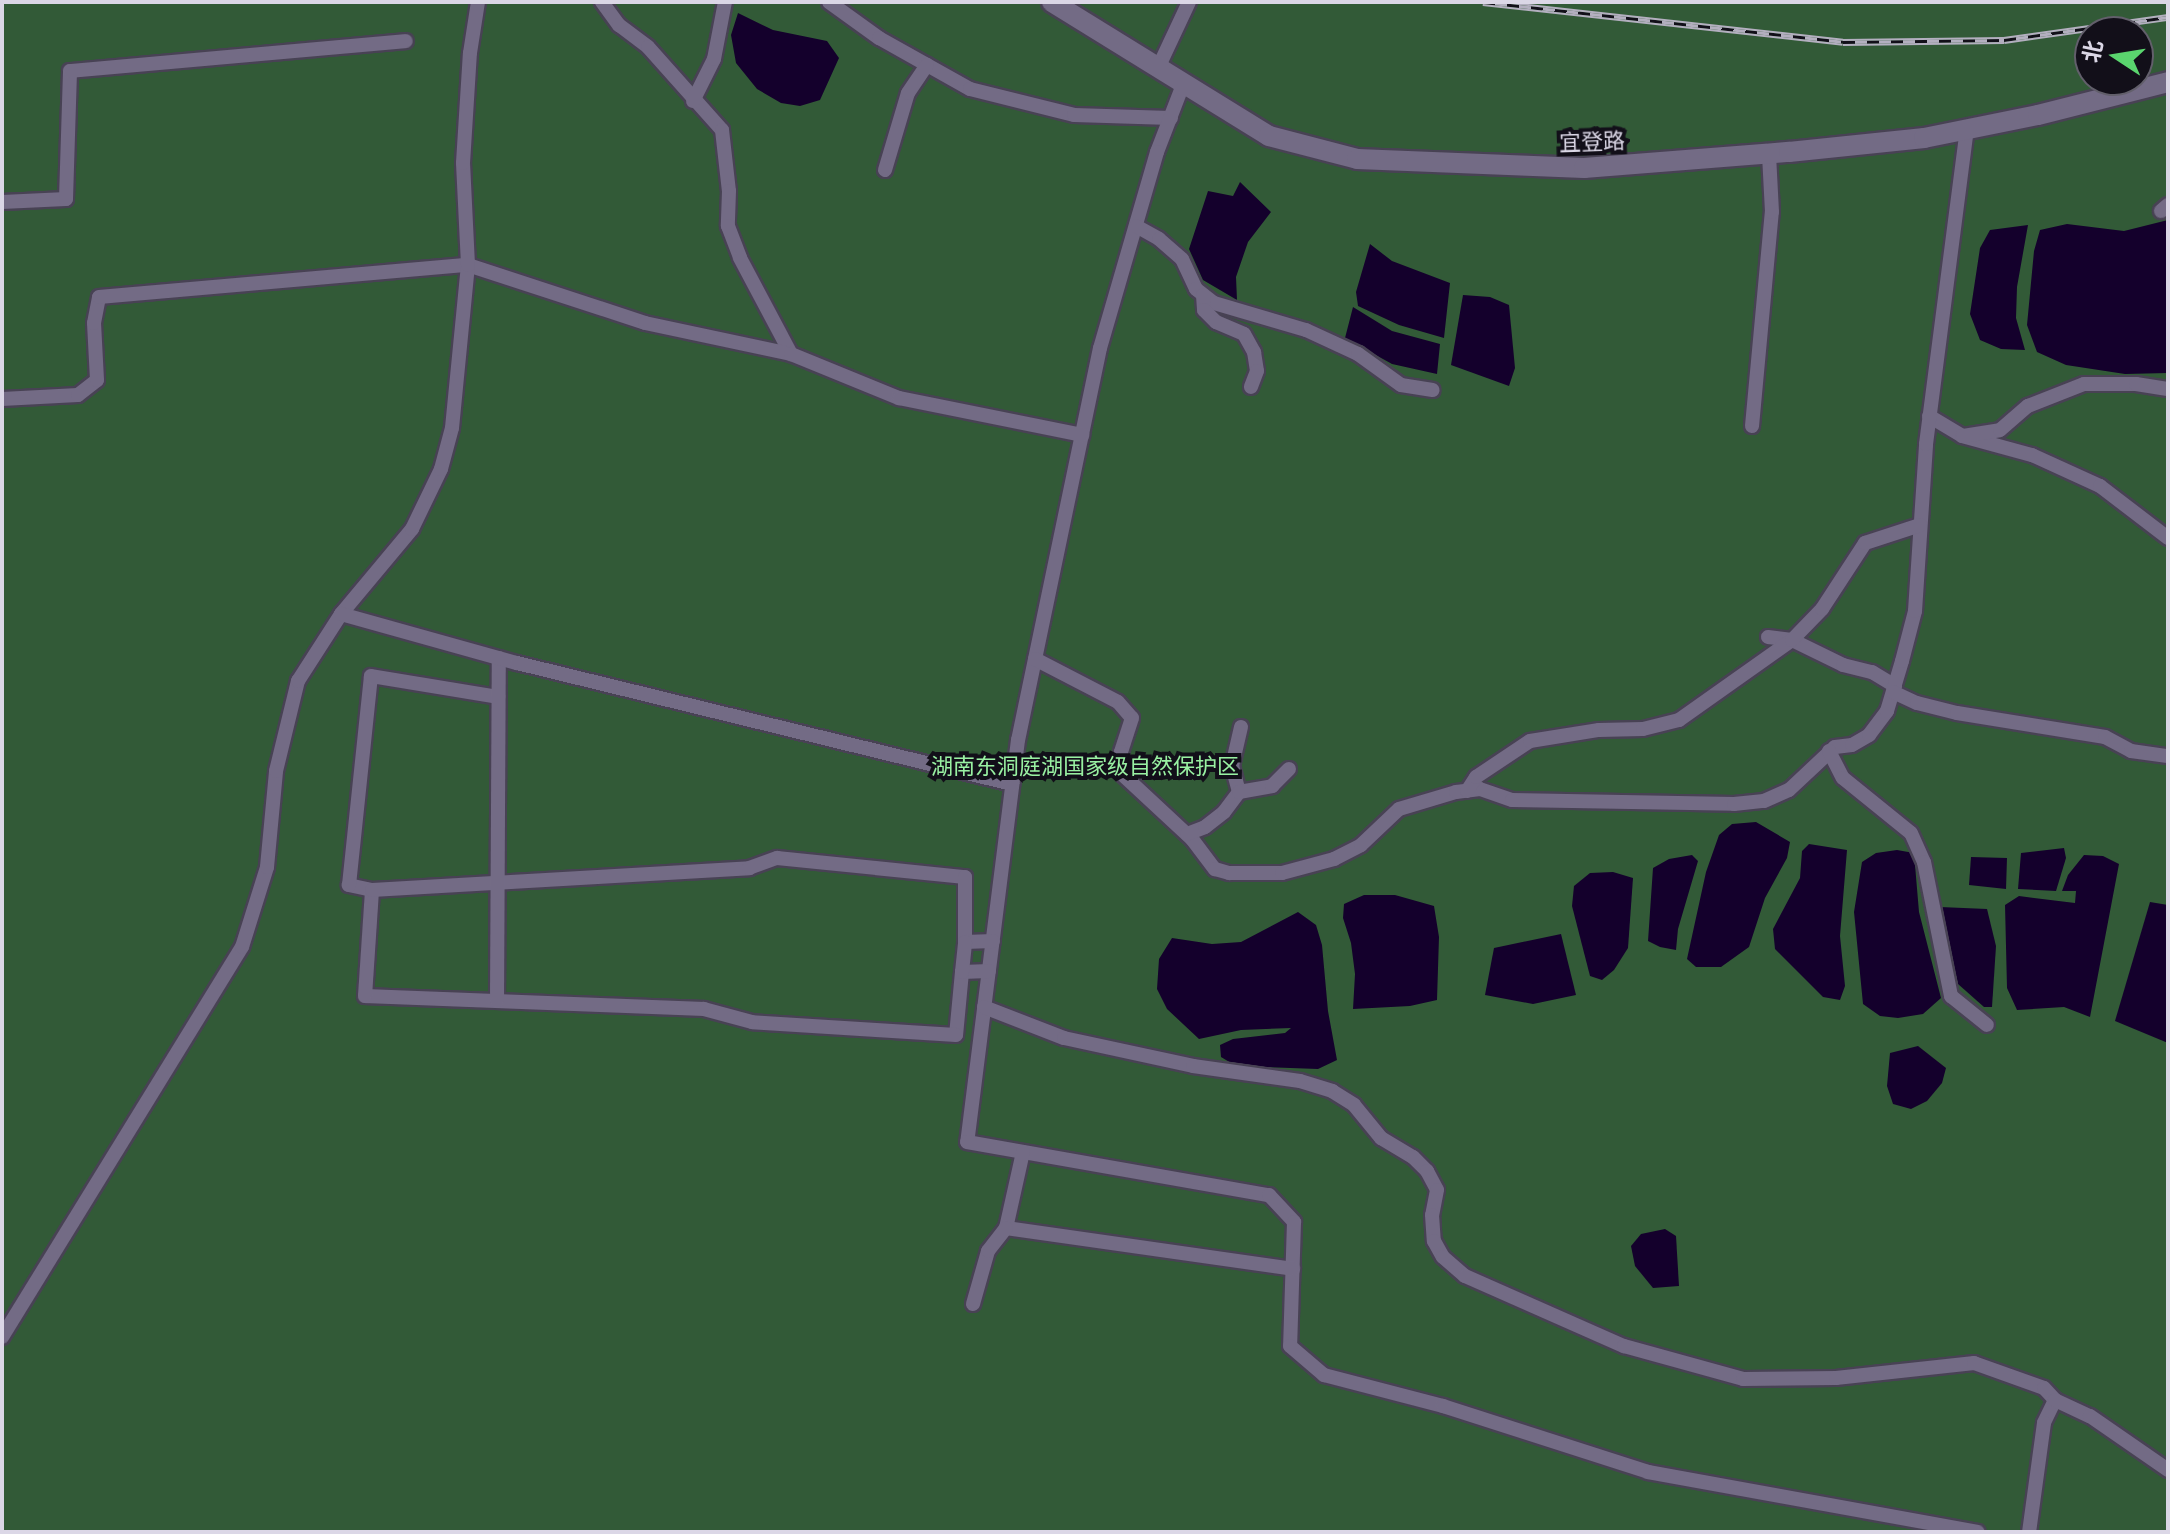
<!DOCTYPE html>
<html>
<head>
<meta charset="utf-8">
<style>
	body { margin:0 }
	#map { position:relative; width:2170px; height:1534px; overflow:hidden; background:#2b243a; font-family:Quicksand,"Noto Sans SC",sans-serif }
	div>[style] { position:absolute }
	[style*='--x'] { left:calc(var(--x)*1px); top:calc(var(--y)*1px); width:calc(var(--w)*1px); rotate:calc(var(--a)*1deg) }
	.green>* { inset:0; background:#325a37 }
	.water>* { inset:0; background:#14002c }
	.roads { filter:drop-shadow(2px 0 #484254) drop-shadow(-2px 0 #484254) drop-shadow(0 2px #484254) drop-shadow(0 -2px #484254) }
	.street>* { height:14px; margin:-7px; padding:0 7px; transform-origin:7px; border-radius:7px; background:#736b85 }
	.secondary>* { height:20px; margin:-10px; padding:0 10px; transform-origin:10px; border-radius:10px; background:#736b85 }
	.rail>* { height:7px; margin-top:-3.5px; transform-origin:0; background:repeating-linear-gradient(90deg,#120f19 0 12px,#b3afbf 0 24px); box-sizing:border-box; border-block:2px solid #b3afbf }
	span { translate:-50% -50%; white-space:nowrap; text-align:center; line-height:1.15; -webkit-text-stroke:8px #120f19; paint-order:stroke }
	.street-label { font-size:22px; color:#dbd7e6 }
	.park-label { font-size:22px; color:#99f1a2 }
	.frame { position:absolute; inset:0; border:4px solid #dbd7e6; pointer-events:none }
	.north { position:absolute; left:2074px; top:16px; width:80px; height:80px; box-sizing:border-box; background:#120f19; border:2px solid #625f6b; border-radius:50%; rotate:282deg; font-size:22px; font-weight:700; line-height:32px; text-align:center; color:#dbd7e6 }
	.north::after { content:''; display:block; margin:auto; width:28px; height:36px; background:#5ad56e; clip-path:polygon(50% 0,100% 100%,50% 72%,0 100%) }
</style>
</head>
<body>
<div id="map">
	<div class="green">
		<div style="clip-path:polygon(evenodd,2px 2px,2168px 2px,2168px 1532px,2px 1532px,2px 2px,2090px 32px,2138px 32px,2138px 80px,2090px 80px,2090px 32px)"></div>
	</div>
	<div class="water">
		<div style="clip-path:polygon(738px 13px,773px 30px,827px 41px,839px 58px,820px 100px,800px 106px,781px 103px,757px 89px,736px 63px,731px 35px)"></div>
		<div style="clip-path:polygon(1240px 182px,1271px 212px,1248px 242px,1236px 277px,1237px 300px,1203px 280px,1189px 249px,1208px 191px,1233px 196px)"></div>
		<div style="clip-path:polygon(2168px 220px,2168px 373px,2125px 374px,2066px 365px,2037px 352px,2027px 325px,2034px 251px,2040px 230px,2067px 224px,2124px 231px)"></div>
		<div style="clip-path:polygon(2028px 225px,2017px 287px,2016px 318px,2025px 350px,2001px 349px,1980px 340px,1970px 314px,1980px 248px,1990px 230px)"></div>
		<div style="clip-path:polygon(1370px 244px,1392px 261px,1450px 283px,1444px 338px,1399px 325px,1358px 306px,1356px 292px)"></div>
		<div style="clip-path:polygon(1463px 295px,1490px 297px,1509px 305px,1515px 368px,1509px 386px,1451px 365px)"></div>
		<div style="clip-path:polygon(1353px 307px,1392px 331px,1440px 344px,1437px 374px,1392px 364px,1345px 338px)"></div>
		<div style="clip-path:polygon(1756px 822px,1790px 842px,1787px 858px,1765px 898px,1749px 947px,1721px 967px,1696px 967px,1687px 959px,1706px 872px,1719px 835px,1732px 824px)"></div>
		<div style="clip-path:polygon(1809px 844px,1847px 850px,1840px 936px,1845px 986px,1840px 1000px,1823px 997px,1775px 949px,1773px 929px,1800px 878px,1802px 851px)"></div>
		<div style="clip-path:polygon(2064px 848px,2066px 858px,2056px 891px,2018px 889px,2021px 853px)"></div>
		<div style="clip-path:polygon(1897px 850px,1914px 853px,1919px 912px,1941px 998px,1923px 1014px,1898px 1018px,1880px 1016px,1863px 1004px,1854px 912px,1862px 862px,1876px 853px)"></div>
		<div style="clip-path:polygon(1692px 855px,1698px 861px,1678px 929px,1676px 950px,1660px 947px,1648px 941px,1653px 868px,1669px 859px)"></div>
		<div style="clip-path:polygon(2084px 855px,2103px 856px,2119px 864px,2090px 1017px,2064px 1007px,2017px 1010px,2007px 988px,2005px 905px,2019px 896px,2075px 903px,2076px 891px,2062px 891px,2068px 875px)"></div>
		<div style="clip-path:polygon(1971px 857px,2007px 858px,2006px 889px,1969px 885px)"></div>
		<div style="clip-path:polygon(1613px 872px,1633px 878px,1628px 948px,1614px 970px,1602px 980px,1590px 976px,1572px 906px,1574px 886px,1590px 873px)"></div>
		<div style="clip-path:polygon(1364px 895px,1395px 895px,1434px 906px,1439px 937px,1437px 1000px,1410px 1006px,1353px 1009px,1355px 974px,1351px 943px,1343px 918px,1344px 904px)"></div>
		<div style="clip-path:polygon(2150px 902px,2168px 905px,2168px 1043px,2115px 1021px)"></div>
		<div style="clip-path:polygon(1940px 907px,1987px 909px,1996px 946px,1992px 1007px,1984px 1007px,1958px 984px)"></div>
		<div style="clip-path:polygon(1298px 912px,1316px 925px,1322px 945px,1328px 1011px,1337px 1060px,1318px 1069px,1236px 1066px,1221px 1057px,1220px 1045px,1233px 1039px,1285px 1033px,1291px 1028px,1241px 1030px,1199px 1039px,1167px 1009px,1157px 989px,1159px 959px,1172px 938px,1212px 944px,1241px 942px)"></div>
		<div style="clip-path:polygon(1561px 934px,1576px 995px,1533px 1004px,1485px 995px,1494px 948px)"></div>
		<div style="clip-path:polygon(1918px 1046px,1946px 1068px,1942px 1083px,1927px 1101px,1911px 1109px,1893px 1104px,1887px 1086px,1890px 1053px)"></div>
		<div style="clip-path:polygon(1665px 1229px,1676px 1236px,1679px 1286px,1653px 1288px,1635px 1266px,1631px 1246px,1641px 1234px)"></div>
	</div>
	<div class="roads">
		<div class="street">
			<div style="--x:602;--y:2;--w:29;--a:54"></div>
			<div style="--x:619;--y:25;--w:36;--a:37"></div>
			<div style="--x:648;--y:47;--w:111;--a:48.3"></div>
			<div style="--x:722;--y:130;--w:61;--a:83.5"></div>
			<div style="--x:729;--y:191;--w:35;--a:92"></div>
			<div style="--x:728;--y:226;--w:34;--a:69"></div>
			<div style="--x:740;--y:258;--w:109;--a:62"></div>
			<div style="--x:829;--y:2;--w:62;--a:35.8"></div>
			<div style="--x:879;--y:38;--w:104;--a:29.3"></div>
			<div style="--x:970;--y:89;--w:107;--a:14"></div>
			<div style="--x:1074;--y:115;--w:97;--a:1.8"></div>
			<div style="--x:1159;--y:66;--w:71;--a:-64.9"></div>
			<div style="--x:1184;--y:82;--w:75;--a:111.1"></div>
			<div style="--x:1157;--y:152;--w:204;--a:106.2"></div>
			<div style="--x:1100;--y:348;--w:400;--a:101.8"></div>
			<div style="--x:1018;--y:740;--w:405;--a:97.2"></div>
			<div style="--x:967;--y:1142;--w:307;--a:10"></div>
			<div style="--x:1269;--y:1195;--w:37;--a:47"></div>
			<div style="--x:1294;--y:1222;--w:124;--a:91.8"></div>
			<div style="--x:1290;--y:1346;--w:45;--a:40.5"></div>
			<div style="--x:1324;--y:1375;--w:123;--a:14.6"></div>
			<div style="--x:1443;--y:1406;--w:215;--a:17.8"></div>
			<div style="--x:1648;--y:1472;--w:335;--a:10.3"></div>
			<div style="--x:693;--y:101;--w:47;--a:-63.4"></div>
			<div style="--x:714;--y:59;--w:58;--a:-79.1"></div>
			<div style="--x:885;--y:170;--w:80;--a:-73.4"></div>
			<div style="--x:908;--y:93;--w:34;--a:-56"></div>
			<div style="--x:2;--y:202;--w:64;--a:-2.7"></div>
			<div style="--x:66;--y:199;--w:128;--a:-88.2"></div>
			<div style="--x:70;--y:71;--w:337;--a:-5.1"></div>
			<div style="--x:2161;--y:211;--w:9;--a:-41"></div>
			<div style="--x:1136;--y:226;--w:26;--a:29"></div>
			<div style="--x:1159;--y:239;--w:30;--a:41"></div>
			<div style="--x:1182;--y:259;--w:33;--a:65"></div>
			<div style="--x:1196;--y:289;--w:23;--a:38"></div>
			<div style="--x:1214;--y:303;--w:96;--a:16.4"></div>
			<div style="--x:1306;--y:330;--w:57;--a:24.8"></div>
			<div style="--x:1358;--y:354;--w:53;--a:35.8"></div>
			<div style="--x:1401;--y:385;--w:32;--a:9"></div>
			<div style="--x:1203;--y:295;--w:15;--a:86"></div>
			<div style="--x:1204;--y:310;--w:17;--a:45"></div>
			<div style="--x:1216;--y:322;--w:30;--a:23"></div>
			<div style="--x:1244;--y:334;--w:21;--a:61"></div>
			<div style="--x:1254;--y:352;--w:19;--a:81"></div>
			<div style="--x:1257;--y:371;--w:17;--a:111"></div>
			<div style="--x:2;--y:399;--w:76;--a:-3"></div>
			<div style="--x:78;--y:395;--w:24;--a:-38"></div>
			<div style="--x:97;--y:380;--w:57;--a:-93"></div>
			<div style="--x:94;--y:323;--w:26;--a:-79"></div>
			<div style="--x:99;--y:297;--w:370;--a:-5"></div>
			<div style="--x:468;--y:265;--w:186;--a:18.1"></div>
			<div style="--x:645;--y:323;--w:149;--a:12"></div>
			<div style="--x:791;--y:354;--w:117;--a:22.2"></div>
			<div style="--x:899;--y:398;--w:187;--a:11.4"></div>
			<div style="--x:1929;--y:416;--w:39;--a:31"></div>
			<div style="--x:1962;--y:436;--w:73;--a:15.2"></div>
			<div style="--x:2032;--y:455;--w:75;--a:24.5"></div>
			<div style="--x:2100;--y:486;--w:86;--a:37.4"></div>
			<div style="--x:1752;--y:426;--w:215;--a:-84.7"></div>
			<div style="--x:1772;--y:212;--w:58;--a:-93"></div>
			<div style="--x:1963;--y:436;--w:37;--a:-9"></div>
			<div style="--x:2000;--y:430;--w:37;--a:-41"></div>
			<div style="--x:2028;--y:406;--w:60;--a:-21.4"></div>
			<div style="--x:2084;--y:384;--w:52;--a:0"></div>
			<div style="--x:2136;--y:384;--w:32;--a:9"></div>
			<div style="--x:341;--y:614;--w:111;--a:-50.1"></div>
			<div style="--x:412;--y:529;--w:67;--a:-64.2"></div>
			<div style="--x:441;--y:469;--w:42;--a:-75"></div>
			<div style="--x:452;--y:428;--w:164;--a:-84.4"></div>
			<div style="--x:468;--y:265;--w:102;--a:-92.8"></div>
			<div style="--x:463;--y:163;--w:110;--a:-86.4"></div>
			<div style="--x:470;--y:53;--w:52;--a:-81.1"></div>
			<div style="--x:1768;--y:637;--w:24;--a:7"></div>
			<div style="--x:1792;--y:640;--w:57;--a:26.1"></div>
			<div style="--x:1843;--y:665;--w:30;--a:14"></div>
			<div style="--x:1872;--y:672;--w:27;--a:31"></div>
			<div style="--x:1035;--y:659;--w:93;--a:27.4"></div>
			<div style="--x:1118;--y:702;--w:21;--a:49"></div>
			<div style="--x:1132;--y:718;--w:36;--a:108"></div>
			<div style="--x:1121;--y:752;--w:22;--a:87"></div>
			<div style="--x:1122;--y:774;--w:96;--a:42.9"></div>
			<div style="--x:1192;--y:839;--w:38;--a:53"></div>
			<div style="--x:1215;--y:869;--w:15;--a:16"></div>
			<div style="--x:1229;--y:873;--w:53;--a:0"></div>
			<div style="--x:1282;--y:873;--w:54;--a:-15.1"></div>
			<div style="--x:1334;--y:859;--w:30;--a:-27"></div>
			<div style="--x:1361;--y:845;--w:52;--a:-43.5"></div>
			<div style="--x:1399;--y:809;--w:59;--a:-16.6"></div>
			<div style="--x:1456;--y:792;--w:24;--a:-7"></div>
			<div style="--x:1480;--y:789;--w:34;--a:19"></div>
			<div style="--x:1512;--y:800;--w:222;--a:1"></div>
			<div style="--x:1734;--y:804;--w:30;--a:-6"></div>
			<div style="--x:1764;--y:801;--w:27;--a:-24"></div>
			<div style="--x:1789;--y:790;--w:63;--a:-43.1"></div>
			<div style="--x:1835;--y:747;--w:17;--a:-7"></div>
			<div style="--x:1852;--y:745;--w:20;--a:-30"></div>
			<div style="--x:1869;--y:735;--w:30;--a:-53"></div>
			<div style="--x:1887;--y:711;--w:52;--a:-73.3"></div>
			<div style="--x:1902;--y:661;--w:52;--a:-75.4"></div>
			<div style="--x:1915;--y:611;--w:167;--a:-86.2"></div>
			<div style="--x:1926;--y:444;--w:317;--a:-82.6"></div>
			<div style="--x:1893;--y:692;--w:26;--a:25"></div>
			<div style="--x:1917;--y:703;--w:41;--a:14"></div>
			<div style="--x:1957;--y:713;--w:150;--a:9.2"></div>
			<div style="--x:2105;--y:737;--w:30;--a:28"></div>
			<div style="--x:2131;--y:751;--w:37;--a:8"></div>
			<div style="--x:1829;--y:751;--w:30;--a:63"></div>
			<div style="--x:1843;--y:778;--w:87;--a:39"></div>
			<div style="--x:1911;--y:833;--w:32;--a:66"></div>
			<div style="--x:1924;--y:862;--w:137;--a:78.6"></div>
			<div style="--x:1951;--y:996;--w:46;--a:38.9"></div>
			<div style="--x:1467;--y:791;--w:17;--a:-57"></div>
			<div style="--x:1476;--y:777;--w:65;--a:-33.7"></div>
			<div style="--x:1530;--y:741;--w:70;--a:-9.1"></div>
			<div style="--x:1599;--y:730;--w:44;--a:-1.3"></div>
			<div style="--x:1643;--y:729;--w:37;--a:-14"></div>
			<div style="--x:1679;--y:720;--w:138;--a:-35.3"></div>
			<div style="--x:1792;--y:640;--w:43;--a:-45.9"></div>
			<div style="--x:1822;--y:609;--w:79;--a:-56.9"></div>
			<div style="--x:1865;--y:543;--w:58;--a:-18.1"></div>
			<div style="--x:1239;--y:792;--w:27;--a:-105"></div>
			<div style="--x:1232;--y:766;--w:40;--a:-77"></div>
			<div style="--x:1187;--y:834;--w:19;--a:-21"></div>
			<div style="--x:1205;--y:827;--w:24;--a:-38"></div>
			<div style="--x:1224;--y:812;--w:25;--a:-53"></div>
			<div style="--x:1239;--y:792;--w:34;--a:-10"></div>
			<div style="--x:1272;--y:786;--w:24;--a:-45"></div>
			<div style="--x:372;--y:890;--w:24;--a:-168"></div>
			<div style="--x:349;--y:885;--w:210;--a:-84"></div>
			<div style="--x:371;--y:676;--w:129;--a:9.4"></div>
			<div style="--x:989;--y:971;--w:27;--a:178"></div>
			<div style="--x:962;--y:972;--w:63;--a:95.4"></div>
			<div style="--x:956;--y:1035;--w:204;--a:-176.4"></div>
			<div style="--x:752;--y:1022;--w:50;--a:-164.8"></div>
			<div style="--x:704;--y:1009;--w:339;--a:-177.8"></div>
			<div style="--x:365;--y:996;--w:106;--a:-86.2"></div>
			<div style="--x:372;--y:890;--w:378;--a:-3.3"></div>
			<div style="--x:749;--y:868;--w:30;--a:-20"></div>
			<div style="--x:777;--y:858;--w:189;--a:5.8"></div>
			<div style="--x:965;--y:877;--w:65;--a:90"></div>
			<div style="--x:965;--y:942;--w:28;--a:-2"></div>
			<div style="--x:962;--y:972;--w:30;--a:-84"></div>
			<div style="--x:497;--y:1001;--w:343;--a:-89.7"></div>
			<div style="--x:984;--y:1007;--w:86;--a:21.2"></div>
			<div style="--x:1064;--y:1038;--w:132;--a:12.2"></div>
			<div style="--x:1193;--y:1066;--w:108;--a:8"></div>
			<div style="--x:1300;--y:1081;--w:34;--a:17"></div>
			<div style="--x:1332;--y:1091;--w:26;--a:32"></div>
			<div style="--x:1354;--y:1105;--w:43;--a:50.7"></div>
			<div style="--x:1381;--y:1138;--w:37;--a:31"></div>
			<div style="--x:1413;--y:1157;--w:20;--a:45"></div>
			<div style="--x:1427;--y:1171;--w:21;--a:62"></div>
			<div style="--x:1437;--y:1190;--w:25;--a:101"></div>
			<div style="--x:1432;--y:1215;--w:26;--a:86"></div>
			<div style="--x:1434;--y:1241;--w:18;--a:61"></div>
			<div style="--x:1443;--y:1257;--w:29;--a:41"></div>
			<div style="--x:1465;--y:1276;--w:174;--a:23.8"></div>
			<div style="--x:1624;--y:1346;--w:123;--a:15.5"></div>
			<div style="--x:1743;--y:1379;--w:93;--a:-0.6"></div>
			<div style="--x:1836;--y:1378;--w:139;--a:-6.2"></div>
			<div style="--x:1974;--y:1363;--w:74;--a:19.7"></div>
			<div style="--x:2044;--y:1388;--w:16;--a:47"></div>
			<div style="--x:2055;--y:1400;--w:25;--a:116"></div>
			<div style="--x:2044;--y:1423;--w:110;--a:97.8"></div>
			<div style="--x:1023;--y:1152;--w:78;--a:102.6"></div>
			<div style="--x:1006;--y:1228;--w:290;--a:8.1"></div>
			<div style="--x:973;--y:1304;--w:55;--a:-74.2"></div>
			<div style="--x:988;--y:1251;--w:29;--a:-52"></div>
			<div style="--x:2;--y:1337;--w:458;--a:-58.4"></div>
			<div style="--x:242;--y:947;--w:84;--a:-72.6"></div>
			<div style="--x:267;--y:867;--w:96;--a:-84.6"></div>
			<div style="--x:276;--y:771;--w:93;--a:-76.3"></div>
			<div style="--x:298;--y:681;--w:80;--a:-57.3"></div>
			<div style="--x:341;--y:614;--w:183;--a:15.6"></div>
			<div style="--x:517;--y:663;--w:510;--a:13.74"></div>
			<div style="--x:2055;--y:1400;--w:38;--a:25"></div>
			<div style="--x:2090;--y:1416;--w:95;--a:34.7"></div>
		</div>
		<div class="secondary">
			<div style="--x:1052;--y:2;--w:255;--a:31.7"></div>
			<div style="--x:1269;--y:136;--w:91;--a:14.6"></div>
			<div style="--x:1357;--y:159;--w:227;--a:2.3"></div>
			<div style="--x:1584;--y:168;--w:206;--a:-4.5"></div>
			<div style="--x:1789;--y:152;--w:136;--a:-5.9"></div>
			<div style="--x:1924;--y:138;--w:116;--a:-11.4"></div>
			<div style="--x:2038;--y:115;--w:134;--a:-14.2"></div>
		</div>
	</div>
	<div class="rail">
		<div style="--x:1483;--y:2;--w:362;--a:6.3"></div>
		<div style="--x:1843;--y:42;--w:161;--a:-0.7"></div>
		<div style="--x:2004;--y:40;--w:166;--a:-8"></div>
	</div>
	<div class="street-label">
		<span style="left:1592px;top:142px;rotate:-2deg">宜登路</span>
	</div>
	<div class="park-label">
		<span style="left:1085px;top:767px">湖南东洞庭湖国家级自然保护区</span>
	</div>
	<div class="frame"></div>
	<div class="north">北</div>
</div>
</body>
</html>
